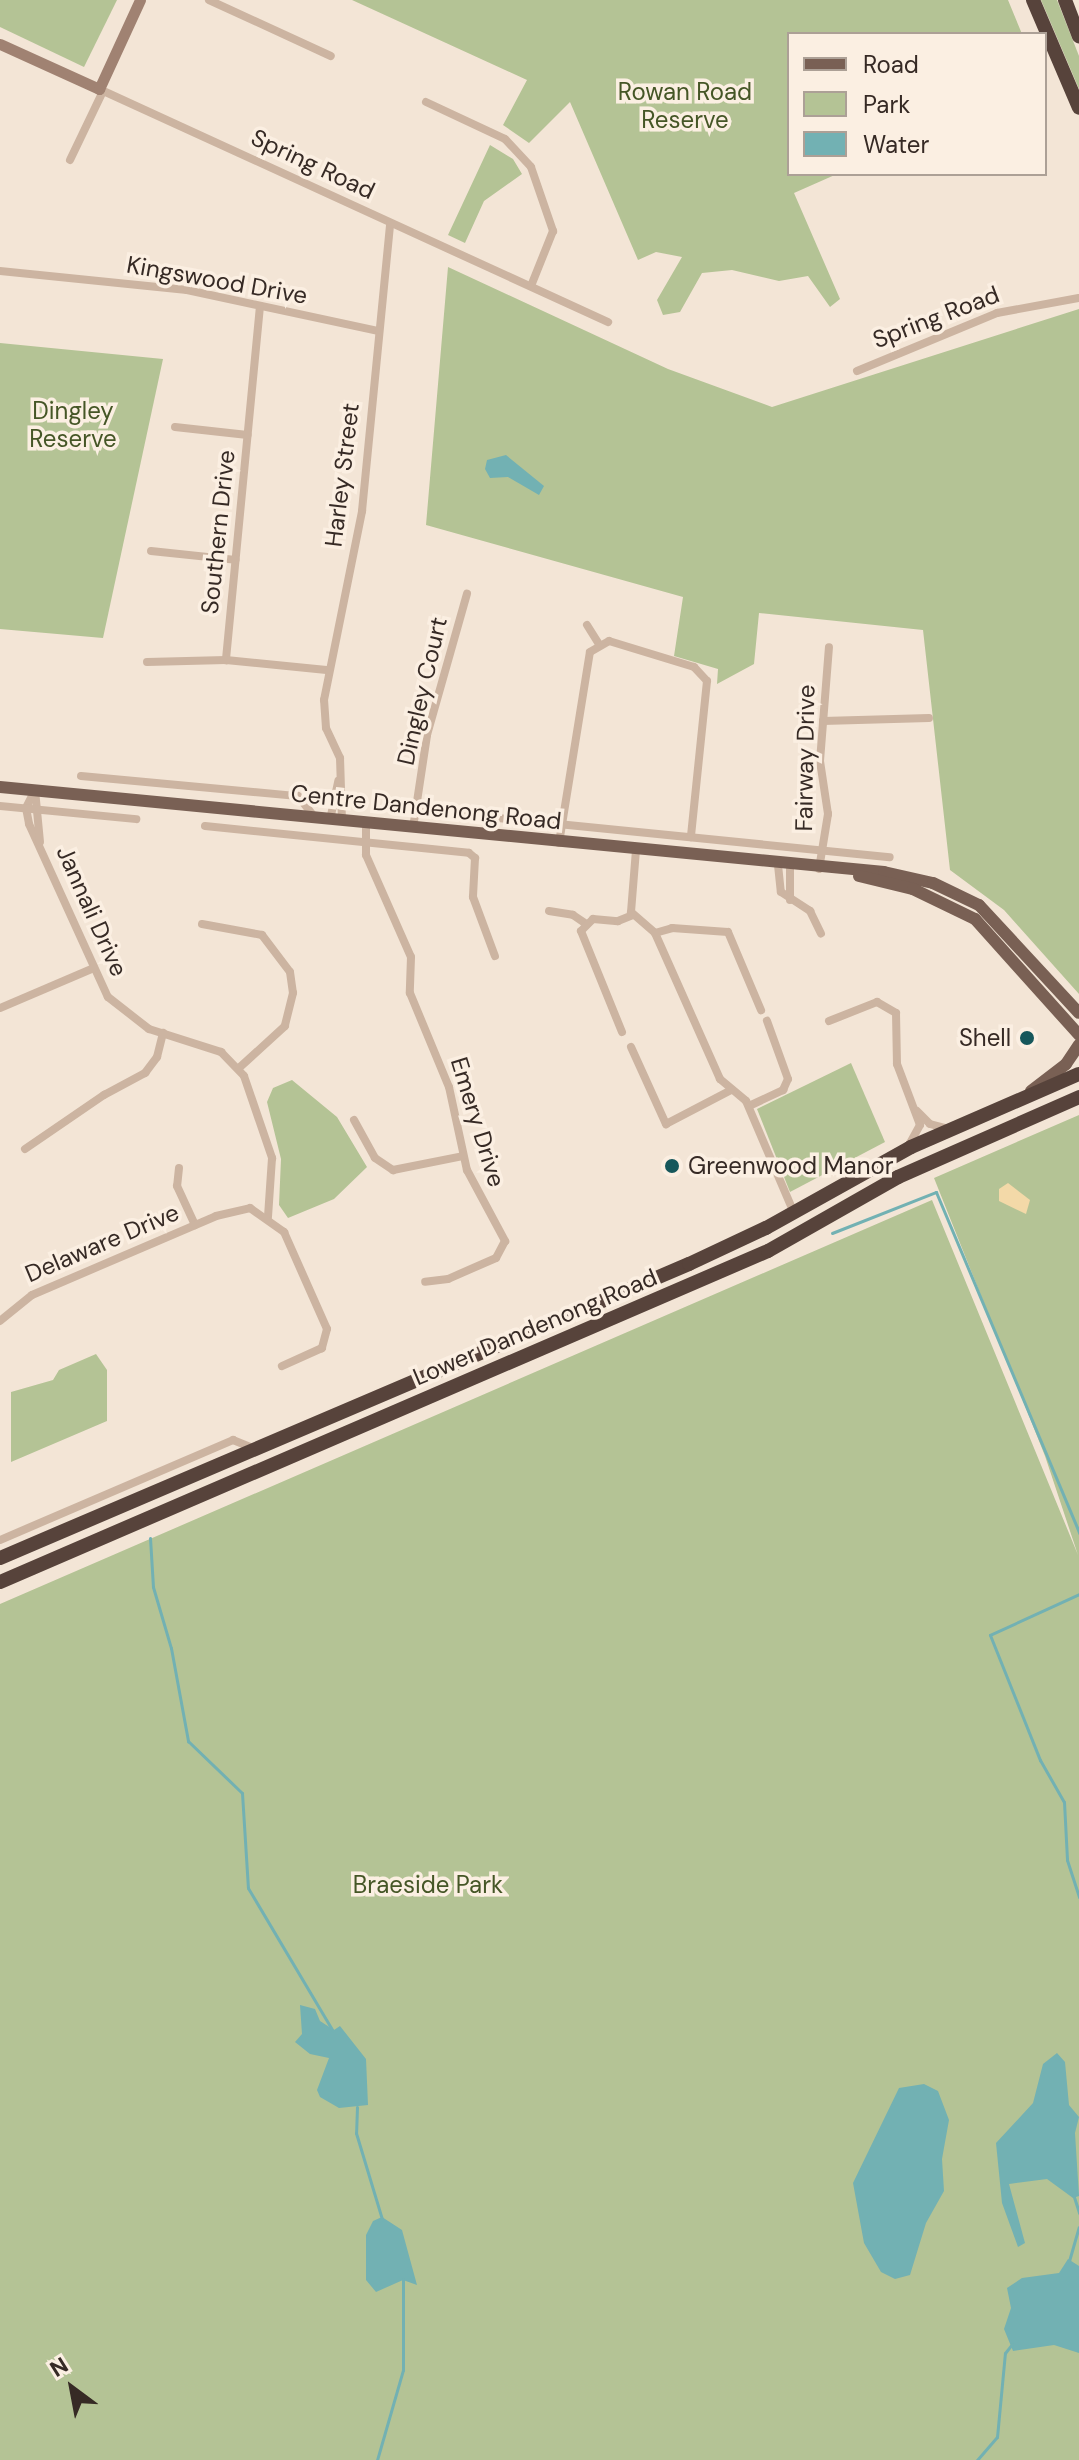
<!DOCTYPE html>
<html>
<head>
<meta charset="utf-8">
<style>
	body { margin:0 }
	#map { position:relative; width:1079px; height:2460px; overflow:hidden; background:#f3e5d6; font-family:"DM Sans",sans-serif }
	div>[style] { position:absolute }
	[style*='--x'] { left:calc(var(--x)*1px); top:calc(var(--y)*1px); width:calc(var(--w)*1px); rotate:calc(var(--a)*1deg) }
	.green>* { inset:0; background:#b4c395 }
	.sand>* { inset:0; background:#f3d9a8 }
	.water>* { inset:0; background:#72b1b3 }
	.stream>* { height:3px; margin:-1.5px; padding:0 1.5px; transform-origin:1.5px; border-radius:1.5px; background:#72b1b3 }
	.street>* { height:8px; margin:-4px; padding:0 4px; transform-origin:4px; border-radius:4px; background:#ccb4a1 }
	.secondary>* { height:11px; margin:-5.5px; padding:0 5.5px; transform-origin:5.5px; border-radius:5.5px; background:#a08272 }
	.primary>* { height:12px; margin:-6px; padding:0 6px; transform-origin:6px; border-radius:6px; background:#796054 }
	.highway>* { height:14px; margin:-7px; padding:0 7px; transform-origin:7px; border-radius:7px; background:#57433b }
	.dots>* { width:22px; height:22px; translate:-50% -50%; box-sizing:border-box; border:4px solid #fbefe2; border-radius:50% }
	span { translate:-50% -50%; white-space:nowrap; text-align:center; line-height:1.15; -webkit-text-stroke:7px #fbefe2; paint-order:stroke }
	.park-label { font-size:24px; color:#455626 }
	.street-label { font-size:24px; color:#362a25 }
	.poi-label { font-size:24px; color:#362a25 }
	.right { translate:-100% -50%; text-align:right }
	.left { translate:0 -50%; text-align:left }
	.legend { position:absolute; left:787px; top:32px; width:260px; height:144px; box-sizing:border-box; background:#fbefe2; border:2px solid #aca096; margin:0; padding:10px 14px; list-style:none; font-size:24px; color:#362a25 }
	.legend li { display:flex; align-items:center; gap:16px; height:40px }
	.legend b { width:40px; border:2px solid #aca096 }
	.north { position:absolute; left:32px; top:2348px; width:80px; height:80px; -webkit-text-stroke:6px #fbefe2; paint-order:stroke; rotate:328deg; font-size:22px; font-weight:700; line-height:32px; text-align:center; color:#362a25 }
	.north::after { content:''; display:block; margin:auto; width:28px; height:36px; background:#362a25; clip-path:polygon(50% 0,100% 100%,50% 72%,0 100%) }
</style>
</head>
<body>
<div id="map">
	<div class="green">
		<div style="clip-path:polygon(0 0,117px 0,84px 67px,0 27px)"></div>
		<div style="clip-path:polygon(352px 0,1008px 0,1022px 34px,789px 34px,789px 174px,837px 174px,794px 193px,840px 299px,830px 307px,808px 276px,779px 281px,732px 270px,702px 273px,680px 312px,663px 315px,657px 300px,682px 257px,656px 252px,638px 260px,570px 102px,529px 143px,503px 125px,527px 80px)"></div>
		<div style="clip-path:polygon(1041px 0,1057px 0,1079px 56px,1079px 89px)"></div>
		<div style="clip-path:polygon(490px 145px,513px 159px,522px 174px,484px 201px,465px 243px,448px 235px)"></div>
		<div style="clip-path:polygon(448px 267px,668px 369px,772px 407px,1079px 309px,1079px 994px,1004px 910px,950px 870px,923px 630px,759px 613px,754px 664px,717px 684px,718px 669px,674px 656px,683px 597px,426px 525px)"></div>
		<div style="clip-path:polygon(0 343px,163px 359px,103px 638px,0 629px)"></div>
		<div style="clip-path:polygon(851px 1063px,885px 1142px,790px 1192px,757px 1109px)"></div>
		<div style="clip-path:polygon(292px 1080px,337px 1117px,367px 1167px,334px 1199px,288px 1218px,279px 1205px,281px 1159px,267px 1102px,273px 1088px)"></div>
		<div style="clip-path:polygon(1079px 1115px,1079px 2460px,0 2460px,0 1604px,932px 1200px,1078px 1555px,1045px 1456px,934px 1178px)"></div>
		<div style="clip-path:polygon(96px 1354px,107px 1370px,107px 1421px,11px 1462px,11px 1392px,53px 1380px,59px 1370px)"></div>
	</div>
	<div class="sand">
		<div style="clip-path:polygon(1008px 1183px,1030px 1200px,1026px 1214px,999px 1201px,999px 1189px)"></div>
	</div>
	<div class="water">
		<div style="clip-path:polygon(506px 455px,544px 486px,539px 495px,508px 477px,490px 478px,485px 469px,487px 460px)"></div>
		<div style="clip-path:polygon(300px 2005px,315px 2009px,320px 2021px,334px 2030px,340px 2026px,366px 2059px,368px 2105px,339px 2108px,320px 2097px,317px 2090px,329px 2058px,310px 2054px,295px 2042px,302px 2034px)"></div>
		<div style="clip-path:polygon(1057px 2053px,1065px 2062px,1069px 2105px,1079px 2117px,1075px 2133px,1079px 2196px,1073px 2198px,1047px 2179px,1009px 2184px,1025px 2243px,1018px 2247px,1002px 2203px,996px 2143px,1033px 2103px,1043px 2064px)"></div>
		<div style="clip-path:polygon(924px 2084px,938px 2091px,949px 2120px,942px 2159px,944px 2191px,926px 2223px,910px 2275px,895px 2279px,881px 2272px,864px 2243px,853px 2183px,899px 2088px)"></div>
		<div style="clip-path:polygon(382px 2217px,402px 2230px,417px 2285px,403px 2280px,376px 2292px,366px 2280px,366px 2235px,373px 2221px)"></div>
		<div style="clip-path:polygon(1068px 2259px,1079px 2266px,1079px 2353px,1054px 2345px,1013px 2351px,1004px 2329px,1011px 2308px,1007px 2288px,1022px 2278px,1059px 2273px)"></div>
	</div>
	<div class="stream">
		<div style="--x:832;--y:1233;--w:112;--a:-21.5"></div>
		<div style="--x:936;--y:1192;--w:370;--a:67.2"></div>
		<div style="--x:150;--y:1538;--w:49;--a:86.5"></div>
		<div style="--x:153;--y:1587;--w:64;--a:73.6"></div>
		<div style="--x:171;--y:1648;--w:95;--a:79.6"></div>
		<div style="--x:188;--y:1741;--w:75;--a:43.9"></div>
		<div style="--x:242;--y:1793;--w:95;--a:86.4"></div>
		<div style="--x:248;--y:1888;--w:166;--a:59.3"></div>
		<div style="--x:1079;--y:1594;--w:98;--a:155.3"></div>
		<div style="--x:990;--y:1635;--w:135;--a:68.2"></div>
		<div style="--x:1040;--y:1760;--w:48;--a:60.3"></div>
		<div style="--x:1064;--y:1802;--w:58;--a:87"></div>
		<div style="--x:1067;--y:1860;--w:39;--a:72"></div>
		<div style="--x:357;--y:2107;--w:26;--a:92"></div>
		<div style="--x:356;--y:2133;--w:90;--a:73.2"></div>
		<div style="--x:1073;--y:2194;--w:20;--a:72"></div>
		<div style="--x:1069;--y:2261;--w:35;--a:-74"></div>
		<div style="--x:377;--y:2460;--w:94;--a:-73.9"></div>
		<div style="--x:403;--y:2370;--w:91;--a:-90"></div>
		<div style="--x:977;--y:2460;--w:30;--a:-49"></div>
		<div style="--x:997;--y:2437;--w:84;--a:-84.6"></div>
		<div style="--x:1005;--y:2353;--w:11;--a:-52"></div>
	</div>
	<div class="street">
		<div style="--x:209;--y:0;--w:134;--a:24.7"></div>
		<div style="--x:99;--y:89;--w:560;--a:24.6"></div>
		<div style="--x:426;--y:102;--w:87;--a:25.1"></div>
		<div style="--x:505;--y:139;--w:38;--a:47"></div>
		<div style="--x:531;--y:167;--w:68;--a:71"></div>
		<div style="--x:553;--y:231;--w:59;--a:111.8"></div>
		<div style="--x:70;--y:160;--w:76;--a:-64.4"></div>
		<div style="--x:0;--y:271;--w:188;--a:5.8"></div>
		<div style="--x:187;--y:290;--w:195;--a:12.1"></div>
		<div style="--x:260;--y:306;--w:356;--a:95.5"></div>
		<div style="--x:226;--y:660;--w:101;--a:5.7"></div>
		<div style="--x:857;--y:371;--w:152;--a:-22.5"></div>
		<div style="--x:997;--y:313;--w:83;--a:-10.4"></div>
		<div style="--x:175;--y:427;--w:73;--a:6.3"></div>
		<div style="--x:151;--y:551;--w:85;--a:6"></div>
		<div style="--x:587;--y:625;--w:22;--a:58"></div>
		<div style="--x:147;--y:662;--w:79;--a:-1.5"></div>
		<div style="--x:823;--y:721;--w:106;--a:-1.6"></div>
		<div style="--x:81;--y:776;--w:218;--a:5.3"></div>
		<div style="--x:298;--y:796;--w:28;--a:52"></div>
		<div style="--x:35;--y:790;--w:20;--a:117"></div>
		<div style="--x:26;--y:808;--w:16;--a:79"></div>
		<div style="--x:29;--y:824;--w:190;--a:65.5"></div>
		<div style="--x:108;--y:997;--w:52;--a:38"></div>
		<div style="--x:149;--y:1029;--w:76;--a:17.7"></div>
		<div style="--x:221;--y:1052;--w:33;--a:46"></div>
		<div style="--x:244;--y:1076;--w:87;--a:71.1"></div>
		<div style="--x:272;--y:1158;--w:59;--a:93.9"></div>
		<div style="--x:35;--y:790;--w:52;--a:84.5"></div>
		<div style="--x:0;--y:806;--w:137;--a:5.5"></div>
		<div style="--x:417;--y:810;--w:475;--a:5.7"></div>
		<div style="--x:330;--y:820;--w:40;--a:-78"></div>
		<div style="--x:342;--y:821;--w:63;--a:-91.8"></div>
		<div style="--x:340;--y:758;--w:33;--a:-115"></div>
		<div style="--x:326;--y:728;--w:28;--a:-94"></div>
		<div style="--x:324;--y:700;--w:193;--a:-78.6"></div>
		<div style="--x:362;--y:511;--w:288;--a:-84.4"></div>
		<div style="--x:366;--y:823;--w:32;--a:90"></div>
		<div style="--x:366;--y:855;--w:111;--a:66.2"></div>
		<div style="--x:411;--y:957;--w:36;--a:92"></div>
		<div style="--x:410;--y:993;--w:102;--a:67.5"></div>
		<div style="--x:449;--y:1087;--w:85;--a:77.8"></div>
		<div style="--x:467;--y:1170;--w:81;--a:61.8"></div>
		<div style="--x:505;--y:1241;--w:19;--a:118"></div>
		<div style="--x:496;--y:1258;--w:52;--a:156.4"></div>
		<div style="--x:448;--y:1279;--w:23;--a:173"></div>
		<div style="--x:205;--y:826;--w:265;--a:5.8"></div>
		<div style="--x:469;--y:853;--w:8;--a:40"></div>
		<div style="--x:475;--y:858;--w:39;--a:93"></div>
		<div style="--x:473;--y:897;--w:63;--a:69.6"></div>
		<div style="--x:413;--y:828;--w:94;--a:-81.4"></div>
		<div style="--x:427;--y:735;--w:147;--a:-74.2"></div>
		<div style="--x:559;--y:843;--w:193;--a:-80.8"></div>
		<div style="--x:590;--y:652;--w:22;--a:-30"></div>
		<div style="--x:609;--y:641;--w:89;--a:17"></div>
		<div style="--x:694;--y:667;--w:19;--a:47"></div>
		<div style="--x:707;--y:681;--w:157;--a:95.9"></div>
		<div style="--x:636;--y:850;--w:62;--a:94.6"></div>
		<div style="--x:631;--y:912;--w:32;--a:41"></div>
		<div style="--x:655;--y:933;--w:160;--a:66"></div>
		<div style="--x:720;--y:1079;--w:34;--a:40"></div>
		<div style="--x:746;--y:1101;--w:122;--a:66.8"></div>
		<div style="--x:778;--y:865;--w:27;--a:84"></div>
		<div style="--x:781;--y:892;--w:35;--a:33"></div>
		<div style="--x:810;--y:911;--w:25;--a:64"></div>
		<div style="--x:819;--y:869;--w:56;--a:-80.7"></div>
		<div style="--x:828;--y:814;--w:54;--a:-98.6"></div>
		<div style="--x:820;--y:761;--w:114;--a:-85.5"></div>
		<div style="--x:790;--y:900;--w:34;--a:-90"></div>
		<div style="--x:549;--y:911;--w:24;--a:9"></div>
		<div style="--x:573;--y:915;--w:14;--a:34"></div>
		<div style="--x:202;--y:924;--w:61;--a:10.4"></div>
		<div style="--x:262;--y:935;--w:46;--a:52.9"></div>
		<div style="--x:290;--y:972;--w:21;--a:82"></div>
		<div style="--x:293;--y:993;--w:34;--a:104"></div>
		<div style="--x:285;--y:1026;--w:62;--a:137.6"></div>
		<div style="--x:655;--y:933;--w:18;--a:-16"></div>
		<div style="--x:672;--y:928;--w:56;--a:4.1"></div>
		<div style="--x:728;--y:932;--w:85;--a:67.1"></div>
		<div style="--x:0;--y:1008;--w:102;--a:-23.1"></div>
		<div style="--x:829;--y:1021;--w:52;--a:-21.6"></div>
		<div style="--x:877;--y:1002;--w:22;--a:30"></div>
		<div style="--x:896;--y:1013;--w:51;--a:88.9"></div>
		<div style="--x:897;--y:1064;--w:65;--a:69.3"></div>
		<div style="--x:920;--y:1125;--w:23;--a:119"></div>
		<div style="--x:622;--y:1032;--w:109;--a:-112.1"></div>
		<div style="--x:581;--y:931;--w:17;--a:-45"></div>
		<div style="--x:593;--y:919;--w:25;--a:5"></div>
		<div style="--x:618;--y:921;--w:16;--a:-22"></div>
		<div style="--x:631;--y:1047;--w:85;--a:65.6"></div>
		<div style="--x:666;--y:1124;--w:73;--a:-27.6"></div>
		<div style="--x:749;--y:1106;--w:38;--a:-25"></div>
		<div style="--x:783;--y:1090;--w:12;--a:-66"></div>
		<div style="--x:788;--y:1079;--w:62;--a:-109.9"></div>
		<div style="--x:917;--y:1111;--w:18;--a:45"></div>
		<div style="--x:930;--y:1124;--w:20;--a:15"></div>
		<div style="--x:354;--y:1120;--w:43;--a:61.1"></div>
		<div style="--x:375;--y:1158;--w:22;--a:34"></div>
		<div style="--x:393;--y:1170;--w:71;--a:-11.3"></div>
		<div style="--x:25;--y:1149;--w:96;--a:-34.4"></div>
		<div style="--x:104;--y:1095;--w:47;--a:-28.2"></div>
		<div style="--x:145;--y:1073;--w:20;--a:-53"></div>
		<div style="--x:157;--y:1057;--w:25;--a:-76"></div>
		<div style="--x:179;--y:1168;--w:18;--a:96"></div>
		<div style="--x:177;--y:1186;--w:43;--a:65.2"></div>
		<div style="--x:0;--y:1321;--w:41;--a:-39.1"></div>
		<div style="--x:32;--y:1295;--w:200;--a:-23.2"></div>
		<div style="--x:216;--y:1216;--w:35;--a:-13"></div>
		<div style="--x:250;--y:1208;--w:42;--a:35.2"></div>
		<div style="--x:284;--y:1232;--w:106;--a:66.1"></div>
		<div style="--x:327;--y:1329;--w:20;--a:105"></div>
		<div style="--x:322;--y:1348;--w:44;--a:155.8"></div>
		<div style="--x:0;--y:1540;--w:254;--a:-23.2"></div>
		<div style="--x:233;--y:1440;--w:24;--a:22"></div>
	</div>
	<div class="secondary">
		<div style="--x:0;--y:44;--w:109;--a:24.4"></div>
		<div style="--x:99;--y:89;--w:98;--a:-65.3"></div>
	</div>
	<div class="primary">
		<div style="--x:0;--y:787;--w:888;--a:5.49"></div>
		<div style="--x:884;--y:872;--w:50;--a:12.7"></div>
		<div style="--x:933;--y:883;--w:51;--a:25.6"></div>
		<div style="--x:979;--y:905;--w:147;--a:47.2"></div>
		<div style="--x:859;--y:876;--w:56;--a:13.5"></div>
		<div style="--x:913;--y:889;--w:69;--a:25.8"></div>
		<div style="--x:975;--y:919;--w:156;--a:48.1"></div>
		<div style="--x:1031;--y:1091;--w:44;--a:-37.6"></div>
		<div style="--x:1066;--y:1064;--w:23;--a:-56"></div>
	</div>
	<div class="highway">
		<div style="--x:1033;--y:0;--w:117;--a:66.9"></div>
		<div style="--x:1065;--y:0;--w:39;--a:69"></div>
		<div style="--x:0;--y:1558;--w:749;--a:-23.11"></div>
		<div style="--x:689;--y:1264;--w:85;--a:-25.1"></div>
		<div style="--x:766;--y:1228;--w:166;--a:-29.2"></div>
		<div style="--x:911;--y:1147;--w:183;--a:-23.5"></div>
		<div style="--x:0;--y:1582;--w:836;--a:-23.32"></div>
		<div style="--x:768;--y:1251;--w:150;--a:-29.6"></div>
		<div style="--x:898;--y:1177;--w:198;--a:-23.8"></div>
	</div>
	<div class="dots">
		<div style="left:1027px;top:1038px;background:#16575b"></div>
		<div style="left:672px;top:1166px;background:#16575b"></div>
	</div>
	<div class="park-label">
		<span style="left:685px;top:106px">Rowan Road<br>Reserve</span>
		<span style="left:73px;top:425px">Dingley<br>Reserve</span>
		<span style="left:428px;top:1885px">Braeside Park</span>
	</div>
	<div class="street-label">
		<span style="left:313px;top:164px;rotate:25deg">Spring Road</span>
		<span style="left:217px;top:280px;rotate:10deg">Kingswood Drive</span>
		<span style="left:936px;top:317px;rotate:-21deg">Spring Road</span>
		<span style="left:342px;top:475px;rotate:-83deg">Harley Street</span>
		<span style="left:218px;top:532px;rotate:-84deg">Southern Drive</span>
		<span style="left:422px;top:691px;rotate:-77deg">Dingley Court</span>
		<span style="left:805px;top:758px;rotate:-89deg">Fairway Drive</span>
		<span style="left:426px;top:807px;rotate:6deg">Centre Dandenong Road</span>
		<span style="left:92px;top:911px;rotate:66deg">Jannali Drive</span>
		<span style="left:478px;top:1122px;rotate:73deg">Emery Drive</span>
		<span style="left:102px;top:1243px;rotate:-23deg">Delaware Drive</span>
		<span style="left:535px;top:1327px;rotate:-23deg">Lower Dandenong Road</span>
	</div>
	<div class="poi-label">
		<span class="right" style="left:1011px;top:1038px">Shell</span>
		<span class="left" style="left:688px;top:1166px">Greenwood Manor</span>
	</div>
	<ul class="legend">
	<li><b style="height:10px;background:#796054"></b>Road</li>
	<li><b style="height:22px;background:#b4c395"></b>Park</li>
	<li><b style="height:22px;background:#72b1b3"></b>Water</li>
	</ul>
	<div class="north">N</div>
</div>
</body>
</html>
